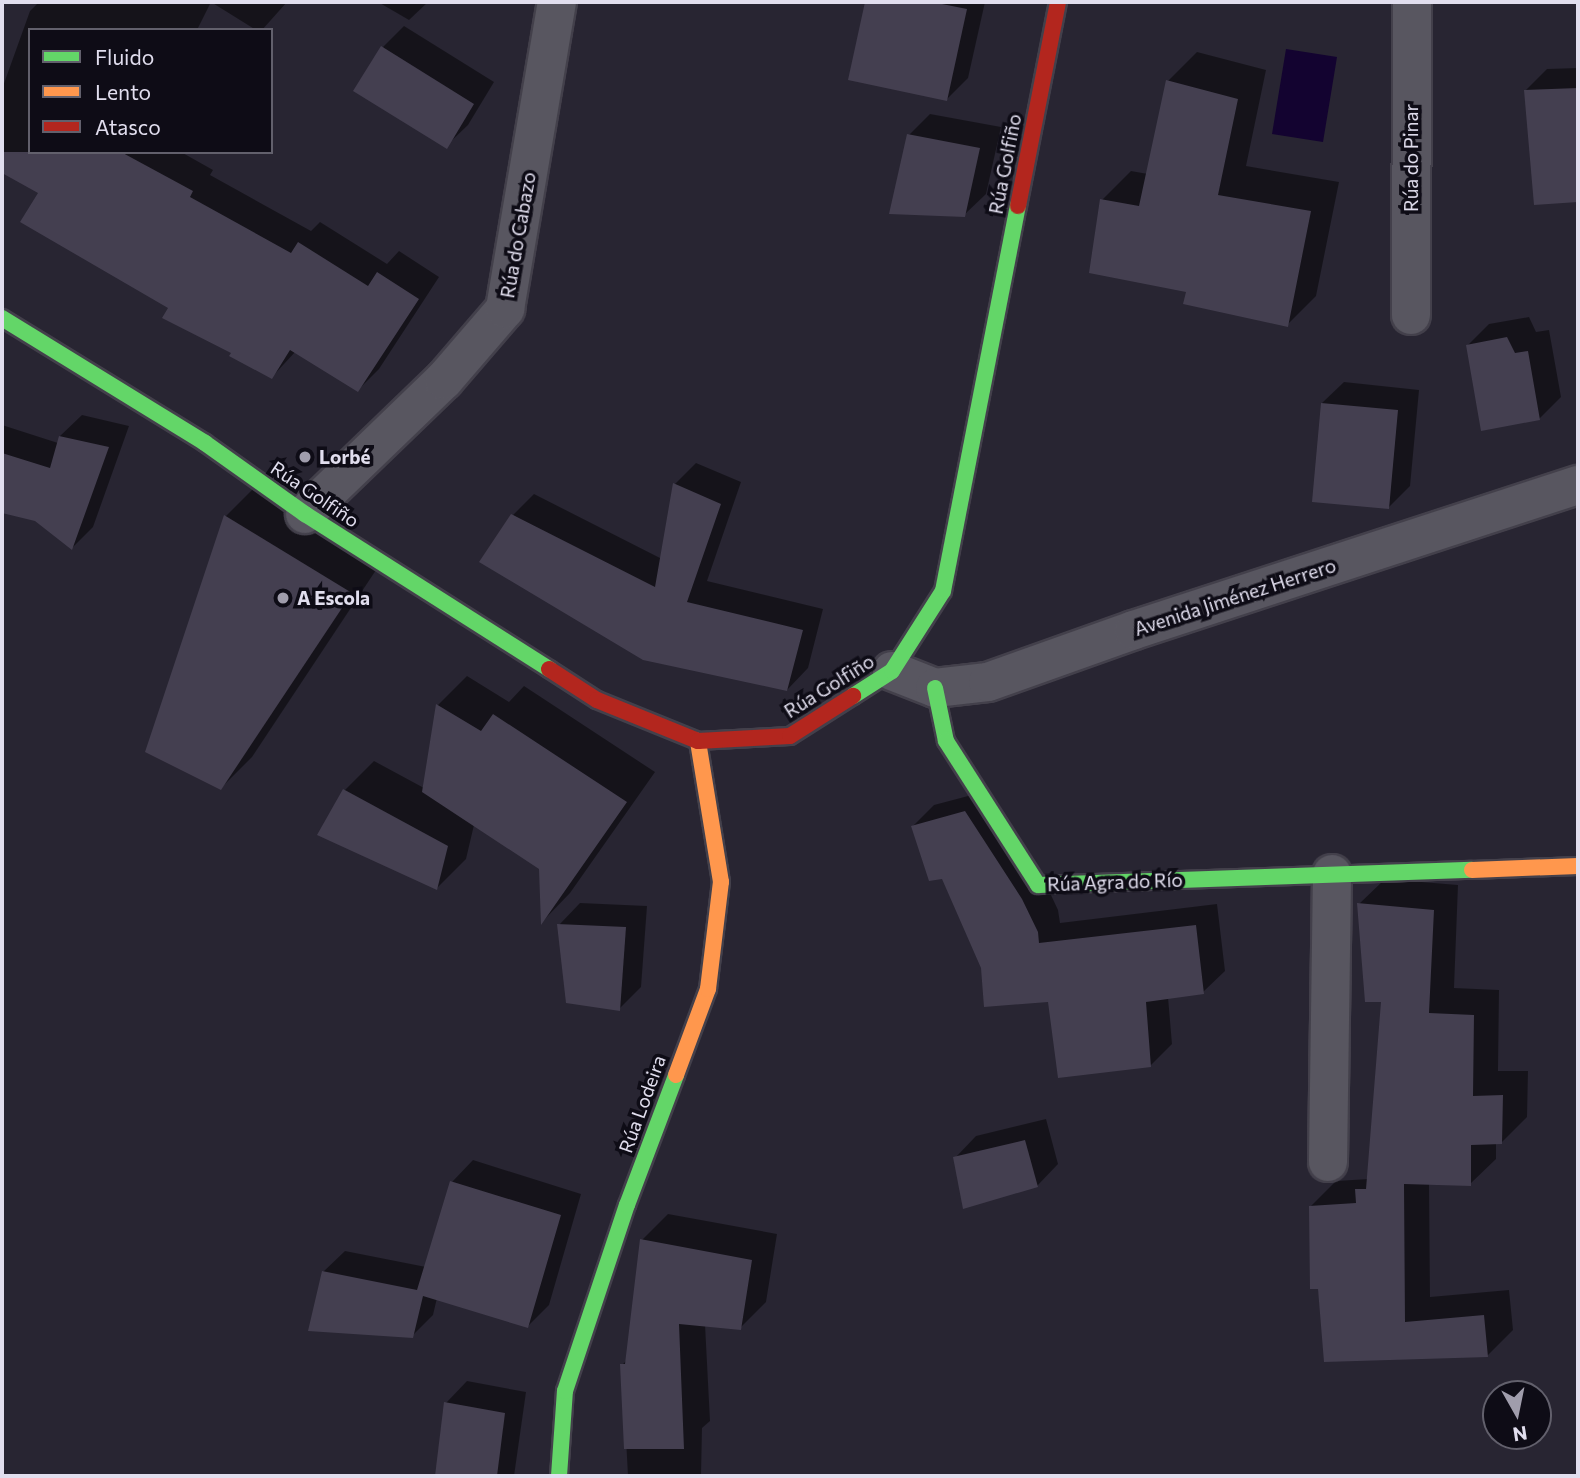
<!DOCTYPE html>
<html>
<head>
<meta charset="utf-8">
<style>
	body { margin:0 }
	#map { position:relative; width:1580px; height:1478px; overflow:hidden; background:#282532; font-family:Commissioner,sans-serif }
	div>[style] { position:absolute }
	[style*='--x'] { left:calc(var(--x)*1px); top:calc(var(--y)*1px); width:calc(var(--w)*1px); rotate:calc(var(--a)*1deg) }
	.water>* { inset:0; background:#130330 }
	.shadow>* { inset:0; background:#0007 }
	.building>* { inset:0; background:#443f50 }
	.roads { filter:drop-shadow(2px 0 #43404b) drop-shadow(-2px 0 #43404b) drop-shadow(0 2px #43404b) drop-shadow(0 -2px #43404b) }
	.street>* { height:38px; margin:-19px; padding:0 19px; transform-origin:19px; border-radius:19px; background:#585660 }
	.fast>* { height:16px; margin:-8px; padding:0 8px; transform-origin:8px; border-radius:8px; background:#63d668 }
	.slow>* { height:16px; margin:-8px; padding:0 8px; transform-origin:8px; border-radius:8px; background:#ff974d }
	.jam>* { height:16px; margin:-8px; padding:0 8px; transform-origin:8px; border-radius:8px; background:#b3261e }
	.dots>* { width:19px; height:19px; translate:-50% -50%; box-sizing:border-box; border:4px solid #0e0c16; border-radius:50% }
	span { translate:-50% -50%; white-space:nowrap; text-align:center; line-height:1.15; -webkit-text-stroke:7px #0e0c16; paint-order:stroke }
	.street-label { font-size:19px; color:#e1deee }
	.poi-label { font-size:19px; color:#e1deee; font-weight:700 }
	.left { translate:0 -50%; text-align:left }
	.frame { position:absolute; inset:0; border:4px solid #e1deee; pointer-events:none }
	.legend { position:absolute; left:28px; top:28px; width:245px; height:126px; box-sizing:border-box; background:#0e0c16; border:2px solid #62606c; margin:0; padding:9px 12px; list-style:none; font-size:21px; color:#e1deee }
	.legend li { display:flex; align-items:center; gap:14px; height:35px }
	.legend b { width:35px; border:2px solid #62606c }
	.north { position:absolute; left:1482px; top:1380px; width:70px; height:70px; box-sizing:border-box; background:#0e0c16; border:2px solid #62606c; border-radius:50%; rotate:171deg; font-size:19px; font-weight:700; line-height:28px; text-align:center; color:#e1deee }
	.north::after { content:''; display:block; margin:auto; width:24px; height:32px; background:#a09dac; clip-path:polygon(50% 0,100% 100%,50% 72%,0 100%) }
</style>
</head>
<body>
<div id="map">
	<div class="water">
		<div style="clip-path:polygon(1286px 49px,1337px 57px,1323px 142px,1272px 134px)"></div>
	</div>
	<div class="shadow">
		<div style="clip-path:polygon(39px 2px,287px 2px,262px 30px,256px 30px,211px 2px,197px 30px,30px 30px,30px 152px,181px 152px,213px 170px,210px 175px,311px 231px,320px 222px,387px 264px,399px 251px,439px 277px,379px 369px,358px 390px,296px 351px,272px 377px,170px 307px,40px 192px,2px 171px,2px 89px,30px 11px)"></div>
		<div style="clip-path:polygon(378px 2px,428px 2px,409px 20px)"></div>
		<div style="clip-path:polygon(867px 2px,985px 2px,968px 78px,947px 99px,851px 78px)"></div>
		<div style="clip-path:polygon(404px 26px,494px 82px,468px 125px,446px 146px,383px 47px)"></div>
		<div style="clip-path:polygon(1197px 52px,1266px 70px,1246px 166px,1339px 182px,1316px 296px,1287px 325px,1188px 291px,1102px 200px,1131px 171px,1148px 174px,1168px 81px)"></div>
		<div style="clip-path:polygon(1578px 68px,1578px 200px,1536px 203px,1525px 91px,1547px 69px)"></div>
		<div style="clip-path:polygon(930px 114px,1001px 127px,986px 194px,964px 215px,909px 135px)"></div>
		<div style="clip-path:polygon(1529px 317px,1536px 332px,1549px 330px,1561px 397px,1539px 419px,1468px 345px,1489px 324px)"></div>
		<div style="clip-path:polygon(1344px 382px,1419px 390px,1410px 486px,1389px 507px,1322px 403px)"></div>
		<div style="clip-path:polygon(82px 415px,129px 426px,93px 527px,72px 548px,36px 520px,2px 511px,2px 425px,58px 443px,60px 436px)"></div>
		<div style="clip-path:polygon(696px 463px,741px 482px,707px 581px,823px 609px,808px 668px,787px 690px,513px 515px,534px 494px,662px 559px,675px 484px)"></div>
		<div style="clip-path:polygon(257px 485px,382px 561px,252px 757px,221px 788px,147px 751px,226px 516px)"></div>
		<div style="clip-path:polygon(467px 676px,509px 702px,524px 686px,655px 772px,570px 893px,543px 921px,540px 868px,474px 825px,466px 859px,437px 888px,320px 835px,345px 790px,374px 761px,424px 788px,438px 705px)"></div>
		<div style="clip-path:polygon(987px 791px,1043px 878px,1058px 910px,1060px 923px,1217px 904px,1225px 971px,1203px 992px,1168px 997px,1172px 1044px,1151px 1065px,1050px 1000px,982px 967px,943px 877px,913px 826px,934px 805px)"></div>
		<div style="clip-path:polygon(1385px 879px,1458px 885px,1454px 988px,1499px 990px,1498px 1071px,1528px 1071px,1527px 1117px,1501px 1143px,1496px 1143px,1496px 1159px,1470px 1184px,1429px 1183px,1430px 1297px,1509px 1290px,1513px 1330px,1488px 1355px,1325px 1360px,1311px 1206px,1336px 1181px,1369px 1179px,1383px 1000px,1359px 904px)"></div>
		<div style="clip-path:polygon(580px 903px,647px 906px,641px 987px,619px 1009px,559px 925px)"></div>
		<div style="clip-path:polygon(1046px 1119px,1058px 1164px,1037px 1186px,955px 1158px,976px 1136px)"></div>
		<div style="clip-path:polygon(473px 1160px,581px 1194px,549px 1305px,528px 1326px,437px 1298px,433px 1315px,412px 1336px,323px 1272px,345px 1251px,426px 1267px,452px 1182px)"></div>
		<div style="clip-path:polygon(668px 1214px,777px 1234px,766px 1302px,740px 1328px,705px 1324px,710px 1421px,702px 1428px,701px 1476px,628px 1476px,622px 1365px,628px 1359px,642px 1240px)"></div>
		<div style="clip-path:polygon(467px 1381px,526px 1392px,514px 1476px,436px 1476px,446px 1403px)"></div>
	</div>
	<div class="building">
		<div style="clip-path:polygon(865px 2px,932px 2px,967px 9px,947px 101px,848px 80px)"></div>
		<div style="clip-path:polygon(381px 46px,474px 104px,447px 149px,353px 91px)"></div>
		<div style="clip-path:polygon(1166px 80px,1238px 99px,1218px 195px,1311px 211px,1288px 327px,1183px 304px,1186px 292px,1089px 273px,1100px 199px,1139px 206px)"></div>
		<div style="clip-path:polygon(1578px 88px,1578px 202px,1534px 205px,1524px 90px)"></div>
		<div style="clip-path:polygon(907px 134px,980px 148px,965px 217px,889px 214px)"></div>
		<div style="clip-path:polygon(2px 152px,121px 152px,193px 191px,190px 197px,291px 253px,298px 242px,368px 286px,377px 272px,419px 299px,358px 392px,290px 350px,272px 379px,229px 356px,231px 353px,162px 318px,168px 308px,20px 222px,38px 193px,2px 173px)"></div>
		<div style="clip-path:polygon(1507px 337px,1515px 353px,1528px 351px,1540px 420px,1481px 431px,1466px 345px)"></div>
		<div style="clip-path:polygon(1321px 403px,1398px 410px,1389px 509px,1312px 502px)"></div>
		<div style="clip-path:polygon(59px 436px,109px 447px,72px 550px,35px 521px,2px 513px,2px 453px,50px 468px)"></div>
		<div style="clip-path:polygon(673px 483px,721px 504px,687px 602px,803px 630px,787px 691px,643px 660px,479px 562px,511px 514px,655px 587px)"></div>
		<div style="clip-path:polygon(224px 515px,352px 593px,221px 790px,145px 752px)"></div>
		<div style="clip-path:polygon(436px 704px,481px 731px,493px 714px,627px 802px,541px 925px,539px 869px,422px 792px)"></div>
		<div style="clip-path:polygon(343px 789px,448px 846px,437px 890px,317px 835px)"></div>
		<div style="clip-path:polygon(965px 811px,1022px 899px,1038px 932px,1039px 943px,1196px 925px,1204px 994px,1146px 1002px,1151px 1067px,1058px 1078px,1048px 1002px,984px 1007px,981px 968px,942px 879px,929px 881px,911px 826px)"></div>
		<div style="clip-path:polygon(1357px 903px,1434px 910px,1429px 1013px,1474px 1015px,1473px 1096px,1503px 1095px,1502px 1144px,1471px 1145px,1471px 1186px,1404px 1184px,1405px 1322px,1484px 1315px,1488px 1357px,1324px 1362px,1318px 1289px,1310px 1289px,1309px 1206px,1356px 1203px,1355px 1189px,1366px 1189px,1381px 1002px,1365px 1002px)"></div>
		<div style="clip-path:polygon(557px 924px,626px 927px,620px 1011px,566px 1003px)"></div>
		<div style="clip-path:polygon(1025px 1140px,1038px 1187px,963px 1209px,953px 1157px)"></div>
		<div style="clip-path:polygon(450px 1181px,561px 1215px,528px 1328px,423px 1296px,413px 1338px,308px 1331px,322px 1271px,417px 1290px)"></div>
		<div style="clip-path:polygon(640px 1239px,752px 1260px,741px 1330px,679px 1324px,684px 1449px,624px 1449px,620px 1364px,625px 1364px)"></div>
		<div style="clip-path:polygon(444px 1402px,505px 1413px,497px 1476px,435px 1476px)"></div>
	</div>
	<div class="roads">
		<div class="street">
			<div style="--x:1411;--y:315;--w:313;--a:-89.8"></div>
			<div style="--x:305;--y:514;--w:193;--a:-44"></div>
			<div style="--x:444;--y:380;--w:94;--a:-49.3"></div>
			<div style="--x:505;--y:309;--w:311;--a:-80.4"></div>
			<div style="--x:892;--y:671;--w:46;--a:21.6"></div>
			<div style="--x:935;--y:688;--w:53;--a:-6.5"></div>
			<div style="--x:988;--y:682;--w:155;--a:-19.6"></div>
			<div style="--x:1134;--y:630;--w:467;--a:-18.1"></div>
			<div style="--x:1328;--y:1162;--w:288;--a:-89.2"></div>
		</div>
		<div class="fast">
			<div style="--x:2;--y:318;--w:238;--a:31.6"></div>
			<div style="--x:205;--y:443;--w:123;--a:35.4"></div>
			<div style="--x:305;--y:514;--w:289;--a:32.4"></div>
			<div style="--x:935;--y:688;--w:54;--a:78.3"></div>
			<div style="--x:946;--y:741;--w:171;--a:57.4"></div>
			<div style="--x:1038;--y:885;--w:434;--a:-2"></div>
			<div style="--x:853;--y:696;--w:46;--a:-32.7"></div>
			<div style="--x:892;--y:671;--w:95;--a:-57.5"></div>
			<div style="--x:943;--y:591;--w:392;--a:-79"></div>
			<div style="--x:559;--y:1476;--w:85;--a:-86"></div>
			<div style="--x:565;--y:1391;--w:196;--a:-71.6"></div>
			<div style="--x:627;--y:1205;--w:139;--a:-69.3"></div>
		</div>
		<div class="slow">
			<div style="--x:1472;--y:870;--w:106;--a:-2.2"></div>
			<div style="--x:676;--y:1075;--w:92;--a:-69.6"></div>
			<div style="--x:708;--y:989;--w:108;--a:-83.1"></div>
			<div style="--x:721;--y:882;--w:143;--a:-99.3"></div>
		</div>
		<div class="jam">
			<div style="--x:1018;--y:206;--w:208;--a:-78.9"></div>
			<div style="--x:549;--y:669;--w:57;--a:32.9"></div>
			<div style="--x:597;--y:700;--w:109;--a:22.1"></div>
			<div style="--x:698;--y:741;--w:92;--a:-3.1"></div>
			<div style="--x:790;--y:736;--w:75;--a:-32.4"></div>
		</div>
	</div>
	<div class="dots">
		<div style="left:305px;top:457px;background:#a09dac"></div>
		<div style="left:283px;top:598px;background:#a09dac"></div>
	</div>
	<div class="street-label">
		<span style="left:1411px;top:158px;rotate:-90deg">Rúa do Pinar</span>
		<span style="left:1005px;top:164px;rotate:-79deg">Rúa Golfiño</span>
		<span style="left:518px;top:235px;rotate:-80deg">Rúa do Cabazo</span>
		<span style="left:315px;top:494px;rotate:34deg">Rúa Golfiño</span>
		<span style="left:1235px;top:597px;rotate:-18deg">Avenida Jiménez Herrero</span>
		<span style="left:829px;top:686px;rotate:-32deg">Rúa Golfiño</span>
		<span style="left:1115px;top:882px;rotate:-2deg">Rúa Agra do Río</span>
		<span style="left:642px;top:1104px;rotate:-70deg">Rúa Lodeira</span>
	</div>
	<div class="poi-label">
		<span class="left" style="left:319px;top:457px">Lorbé</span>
		<span class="left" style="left:297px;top:598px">A Escola</span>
	</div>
	<div class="frame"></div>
	<ul class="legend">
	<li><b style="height:9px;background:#63d668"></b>Fluido</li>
	<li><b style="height:9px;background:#ff974d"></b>Lento</li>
	<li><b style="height:9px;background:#b3261e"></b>Atasco</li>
	</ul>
	<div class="north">N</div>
</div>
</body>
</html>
